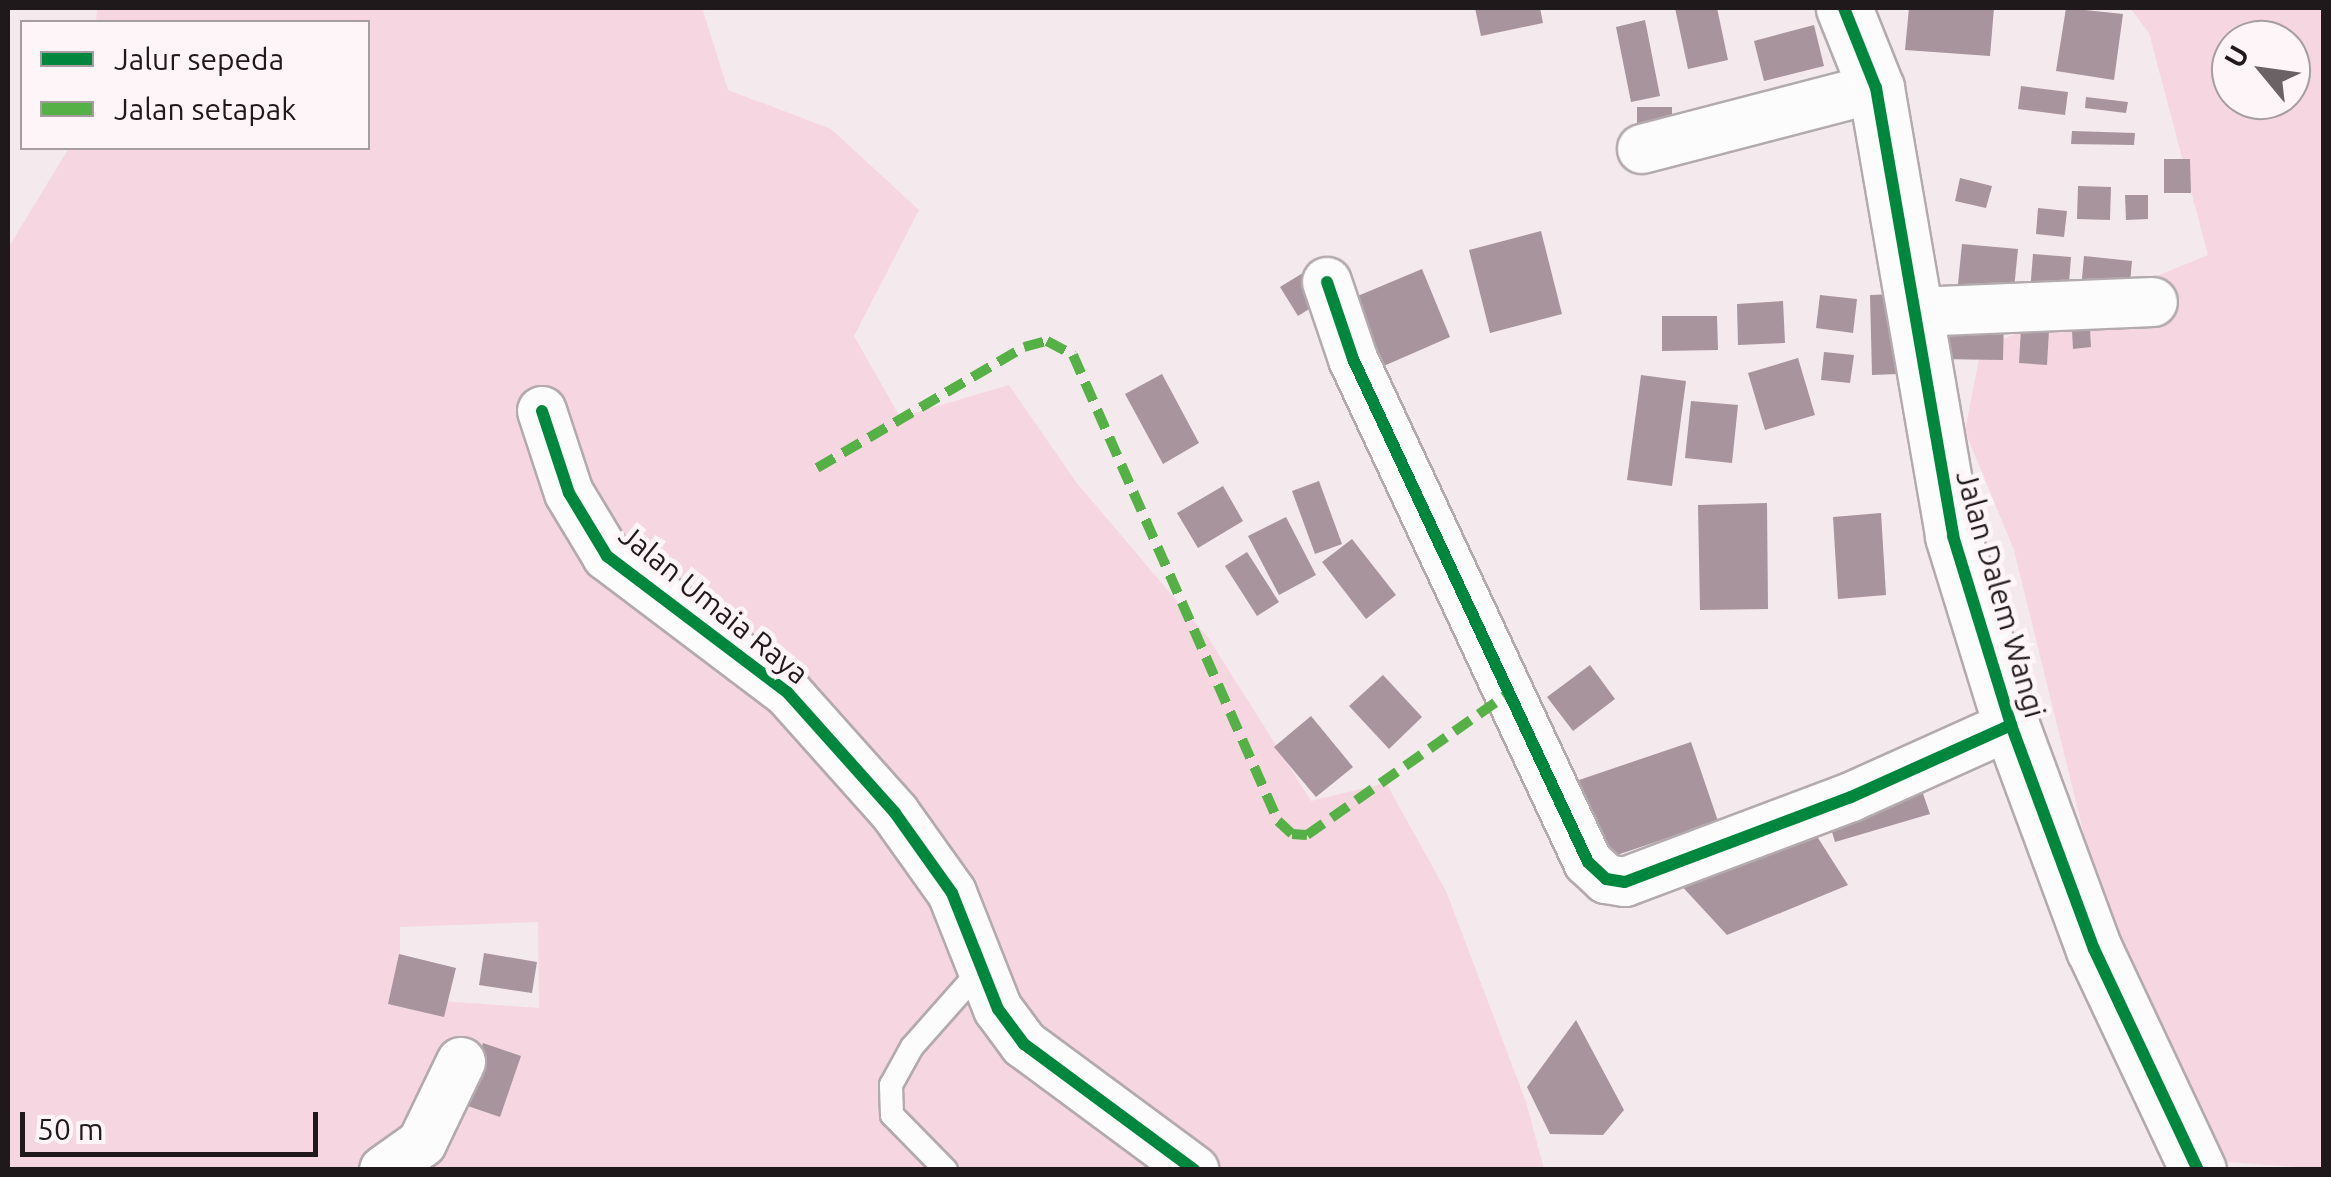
<!DOCTYPE html>
<html>
<head>
<meta charset="utf-8">
<style>
	body { margin:0 }
	#map { position:relative; width:2331px; height:1177px; overflow:hidden; background:#f4e9ec; font-family:Ubuntu,sans-serif }
	div>[style] { position:absolute }
	[style*='--x'] { left:calc(var(--x)*1px); top:calc(var(--y)*1px); width:calc(var(--w)*1px); rotate:calc(var(--a)*1deg) }
	.green>* { inset:0; background:#f6d6e1 }
	.building>* { inset:0; background:#a8949c }
	.roads { filter:drop-shadow(2px 0 #b3aaad) drop-shadow(-2px 0 #b3aaad) drop-shadow(0 2px #b3aaad) drop-shadow(0 -2px #b3aaad) }
	.service>* { height:22px; margin:-11px; padding:0 11px; transform-origin:11px; border-radius:11px; background:#fdfcfc }
	.minor>* { height:48px; margin:-24px; padding:0 24px; transform-origin:24px; border-radius:24px; background:#fdfcfc }
	.tertiary>* { height:55px; margin:-27.5px; padding:0 27.5px; transform-origin:27.5px; border-radius:27.5px; background:#fdfcfc }
	.quiet>* { height:10px; margin-top:-5px; transform-origin:0; background:repeating-linear-gradient(90deg,#55b145 0 20px,transparent 0 30px) }
	.cycleway>* { height:12px; margin:-6px; padding:0 6px; transform-origin:6px; border-radius:6px; background:#00873e }
	span { translate:-50% -50%; white-space:nowrap; text-align:center; line-height:1.15; -webkit-text-stroke:10px #fef5f8; paint-order:stroke }
	.street-label { font-size:30px; color:#20191c }
	.frame { position:absolute; inset:0; border:10px solid #20191c; pointer-events:none }
	.legend { position:absolute; left:20px; top:20px; width:350px; height:130px; box-sizing:border-box; background:#fef5f8; border:2px solid #a59da0; margin:0; padding:12px 18px; list-style:none; font-size:30px; color:#20191c }
	.legend li { display:flex; align-items:center; gap:20px; height:50px }
	.legend b { width:50px; border:2px solid #a59da0 }
	.north { position:absolute; left:2211px; top:20px; width:100px; height:100px; box-sizing:border-box; background:#fef5f8; border:2px solid #a59da0; border-radius:50%; rotate:299deg; font-size:28px; font-weight:700; line-height:40px; text-align:center; color:#20191c }
	.north::after { content:''; display:block; margin:auto; width:35px; height:45px; background:#6a6265; clip-path:polygon(50% 0,100% 100%,50% 72%,0 100%) }
	.scale { position:absolute; left:20px; top:1112px; width:298px; height:45px; box-sizing:border-box; border:5px solid #20191c; border-top:0; padding-left:12px; font-size:30px; line-height:35px; white-space:nowrap; color:#20191c; -webkit-text-stroke:8px #fef5f8; paint-order:stroke }
</style>
</head>
<body>
<div id="map">
	<div class="green">
		<div style="clip-path:polygon(evenodd,97px 8px,702px 8px,728px 90px,831px 129px,919px 210px,854px 336px,900px 417px,1009px 385px,1076px 482px,1209px 639px,1311px 801px,1386px 783px,1446px 891px,1526px 1102px,1544px 1169px,8px 1169px,8px 248px,69px 148px,368px 148px,368px 22px,96px 22px,97px 8px,538px 922px,539px 1008px,400px 998px,400px 927px,538px 922px)"></div>
		<div style="clip-path:polygon(evenodd,2130px 8px,2323px 8px,2323px 1169px,2215px 1161px,2120px 981px,2014px 550px,1965px 431px,1981px 348px,2208px 255px,2149px 33px,2130px 8px,2231px 40px,2291px 40px,2291px 100px,2231px 100px,2231px 40px)"></div>
	</div>
	<div class="building">
		<div style="clip-path:polygon(1475px 8px,1540px 8px,1543px 23px,1481px 36px)"></div>
		<div style="clip-path:polygon(1675px 8px,1717px 8px,1728px 60px,1688px 69px)"></div>
		<div style="clip-path:polygon(1909px 8px,1994px 8px,1990px 56px,1905px 50px)"></div>
		<div style="clip-path:polygon(2066px 8px,2123px 14px,2114px 80px,2056px 71px)"></div>
		<div style="clip-path:polygon(1645px 20px,1660px 96px,1631px 102px,1616px 27px)"></div>
		<div style="clip-path:polygon(1814px 25px,1824px 66px,1764px 81px,1754px 41px)"></div>
		<div style="clip-path:polygon(2021px 86px,2068px 92px,2065px 115px,2018px 109px)"></div>
		<div style="clip-path:polygon(2086px 97px,2128px 102px,2126px 113px,2085px 108px)"></div>
		<div style="clip-path:polygon(1637px 107px,1672px 107px,1672px 124px,1637px 124px)"></div>
		<div style="clip-path:polygon(2072px 131px,2135px 133px,2134px 145px,2071px 144px)"></div>
		<div style="clip-path:polygon(2164px 159px,2190px 159px,2191px 193px,2164px 193px)"></div>
		<div style="clip-path:polygon(1960px 178px,1992px 186px,1986px 208px,1955px 201px)"></div>
		<div style="clip-path:polygon(2078px 186px,2111px 187px,2110px 220px,2077px 219px)"></div>
		<div style="clip-path:polygon(2125px 195px,2148px 195px,2148px 219px,2126px 220px)"></div>
		<div style="clip-path:polygon(2038px 208px,2067px 211px,2064px 237px,2036px 234px)"></div>
		<div style="clip-path:polygon(1541px 231px,1562px 314px,1490px 333px,1469px 250px)"></div>
		<div style="clip-path:polygon(1962px 244px,2018px 249px,2014px 289px,1958px 284px)"></div>
		<div style="clip-path:polygon(2033px 254px,2071px 257px,2068px 295px,2030px 292px)"></div>
		<div style="clip-path:polygon(2084px 256px,2132px 261px,2129px 294px,2081px 290px)"></div>
		<div style="clip-path:polygon(1311px 268px,1328px 297px,1298px 316px,1280px 287px)"></div>
		<div style="clip-path:polygon(1422px 269px,1450px 337px,1370px 372px,1341px 303px)"></div>
		<div style="clip-path:polygon(1897px 294px,1898px 374px,1872px 375px,1870px 295px)"></div>
		<div style="clip-path:polygon(1820px 295px,1857px 299px,1853px 333px,1816px 328px)"></div>
		<div style="clip-path:polygon(1783px 301px,1785px 343px,1738px 345px,1737px 304px)"></div>
		<div style="clip-path:polygon(2089px 312px,2091px 347px,2073px 349px,2071px 313px)"></div>
		<div style="clip-path:polygon(1662px 316px,1717px 316px,1718px 350px,1662px 351px)"></div>
		<div style="clip-path:polygon(1939px 316px,2004px 317px,2003px 360px,1938px 359px)"></div>
		<div style="clip-path:polygon(2021px 328px,2049px 330px,2047px 365px,2019px 363px)"></div>
		<div style="clip-path:polygon(1824px 352px,1854px 355px,1850px 383px,1821px 380px)"></div>
		<div style="clip-path:polygon(1798px 358px,1815px 415px,1765px 430px,1748px 373px)"></div>
		<div style="clip-path:polygon(1162px 374px,1199px 443px,1163px 464px,1125px 394px)"></div>
		<div style="clip-path:polygon(1641px 375px,1686px 381px,1672px 486px,1627px 480px)"></div>
		<div style="clip-path:polygon(1691px 401px,1738px 405px,1732px 463px,1685px 458px)"></div>
		<div style="clip-path:polygon(1319px 481px,1342px 544px,1315px 554px,1292px 491px)"></div>
		<div style="clip-path:polygon(1223px 486px,1243px 521px,1198px 548px,1177px 513px)"></div>
		<div style="clip-path:polygon(1767px 503px,1768px 609px,1700px 610px,1698px 505px)"></div>
		<div style="clip-path:polygon(1881px 513px,1886px 595px,1838px 599px,1833px 517px)"></div>
		<div style="clip-path:polygon(1286px 517px,1316px 575px,1279px 595px,1248px 536px)"></div>
		<div style="clip-path:polygon(1352px 539px,1396px 595px,1366px 619px,1322px 562px)"></div>
		<div style="clip-path:polygon(1247px 552px,1279px 602px,1257px 616px,1225px 566px)"></div>
		<div style="clip-path:polygon(1590px 665px,1615px 699px,1573px 731px,1547px 697px)"></div>
		<div style="clip-path:polygon(1383px 675px,1422px 717px,1389px 749px,1349px 706px)"></div>
		<div style="clip-path:polygon(1311px 716px,1353px 767px,1316px 797px,1274px 747px)"></div>
		<div style="clip-path:polygon(1691px 742px,1718px 821px,1605px 859px,1579px 780px)"></div>
		<div style="clip-path:polygon(1920px 785px,1930px 814px,1835px 842px,1828px 818px)"></div>
		<div style="clip-path:polygon(1811px 827px,1848px 885px,1727px 935px,1678px 882px)"></div>
		<div style="clip-path:polygon(484px 953px,537px 962px,532px 993px,479px 985px)"></div>
		<div style="clip-path:polygon(399px 954px,456px 968px,444px 1017px,388px 1004px)"></div>
		<div style="clip-path:polygon(1576px 1020px,1624px 1110px,1603px 1135px,1550px 1134px,1527px 1087px)"></div>
		<div style="clip-path:polygon(483px 1043px,521px 1056px,500px 1117px,462px 1104px)"></div>
	</div>
	<div class="roads">
		<div class="service">
			<div style="--x:946;--y:1170;--w:77;--a:-134.5"></div>
			<div style="--x:892;--y:1115;--w:30;--a:-92"></div>
			<div style="--x:891;--y:1085;--w:43;--a:-61.1"></div>
			<div style="--x:912;--y:1047;--w:106;--a:-48.5"></div>
		</div>
		<div class="minor">
			<div style="--x:1642;--y:149;--w:242;--a:-14.6"></div>
			<div style="--x:1327;--y:282;--w:81;--a:71.3"></div>
			<div style="--x:1353;--y:359;--w:555;--a:64.96"></div>
			<div style="--x:1588;--y:862;--w:25;--a:43"></div>
			<div style="--x:1606;--y:879;--w:19;--a:9"></div>
			<div style="--x:1625;--y:882;--w:241;--a:-20.6"></div>
			<div style="--x:1851;--y:797;--w:175;--a:-24.2"></div>
			<div style="--x:1916;--y:312;--w:237;--a:-2.4"></div>
			<div style="--x:542;--y:411;--w:86;--a:71.8"></div>
			<div style="--x:569;--y:493;--w:74;--a:58.9"></div>
			<div style="--x:607;--y:556;--w:226;--a:37.1"></div>
			<div style="--x:787;--y:692;--w:162;--a:48.2"></div>
			<div style="--x:895;--y:813;--w:98;--a:54.5"></div>
			<div style="--x:952;--y:893;--w:125;--a:68.4"></div>
			<div style="--x:998;--y:1009;--w:44;--a:53.4"></div>
			<div style="--x:1024;--y:1044;--w:212;--a:36.5"></div>
			<div style="--x:384;--y:1170;--w:47;--a:-35.4"></div>
			<div style="--x:422;--y:1143;--w:90;--a:-64.3"></div>
		</div>
		<div class="tertiary">
			<div style="--x:1844;--y:8;--w:86;--a:68.2"></div>
			<div style="--x:1876;--y:88;--w:455;--a:80.2"></div>
			<div style="--x:1953;--y:536;--w:198;--a:72.9"></div>
			<div style="--x:2011;--y:725;--w:239;--a:69.7"></div>
			<div style="--x:2094;--y:949;--w:244;--a:64.8"></div>
		</div>
	</div>
	<div class="quiet">
		<div style="--x:817;--y:468;--w:240;--a:-30.3"></div>
		<div style="--x:1024;--y:347;--w:24;--a:-15"></div>
		<div style="--x:1047;--y:341;--w:30;--a:28"></div>
		<div style="--x:1073;--y:355;--w:509;--a:66.25"></div>
		<div style="--x:1278;--y:821;--w:19;--a:43"></div>
		<div style="--x:1292;--y:834;--w:15;--a:4"></div>
		<div style="--x:1307;--y:835;--w:251;--a:-35.1"></div>
	</div>
	<div class="cycleway">
		<div style="--x:1844;--y:8;--w:86;--a:68.2"></div>
		<div style="--x:1876;--y:88;--w:455;--a:80.2"></div>
		<div style="--x:1953;--y:536;--w:198;--a:72.9"></div>
		<div style="--x:2011;--y:725;--w:239;--a:69.7"></div>
		<div style="--x:2094;--y:949;--w:244;--a:64.8"></div>
		<div style="--x:1327;--y:282;--w:81;--a:71.3"></div>
		<div style="--x:1353;--y:359;--w:555;--a:64.96"></div>
		<div style="--x:1588;--y:862;--w:25;--a:43"></div>
		<div style="--x:1606;--y:879;--w:19;--a:9"></div>
		<div style="--x:1625;--y:882;--w:241;--a:-20.6"></div>
		<div style="--x:1851;--y:797;--w:175;--a:-24.2"></div>
		<div style="--x:542;--y:411;--w:86;--a:71.8"></div>
		<div style="--x:569;--y:493;--w:74;--a:58.9"></div>
		<div style="--x:607;--y:556;--w:226;--a:37.1"></div>
		<div style="--x:787;--y:692;--w:162;--a:48.2"></div>
		<div style="--x:895;--y:813;--w:98;--a:54.5"></div>
		<div style="--x:952;--y:893;--w:125;--a:68.4"></div>
		<div style="--x:998;--y:1009;--w:44;--a:53.4"></div>
		<div style="--x:1024;--y:1044;--w:212;--a:36.5"></div>
	</div>
	<div class="street-label">
		<span style="left:2001px;top:594px;rotate:74deg">Jalan Dalem Wangi</span>
		<span style="left:714px;top:604px;rotate:39deg">Jalan Umaia Raya</span>
	</div>
	<div class="frame"></div>
	<ul class="legend">
	<li><b style="height:12px;background:#00873e"></b>Jalur sepeda</li>
	<li><b style="height:12px;background:#55b145"></b>Jalan setapak</li>
	</ul>
	<div class="north">U</div>
	<div class="scale">50 m</div>
</div>
</body>
</html>
